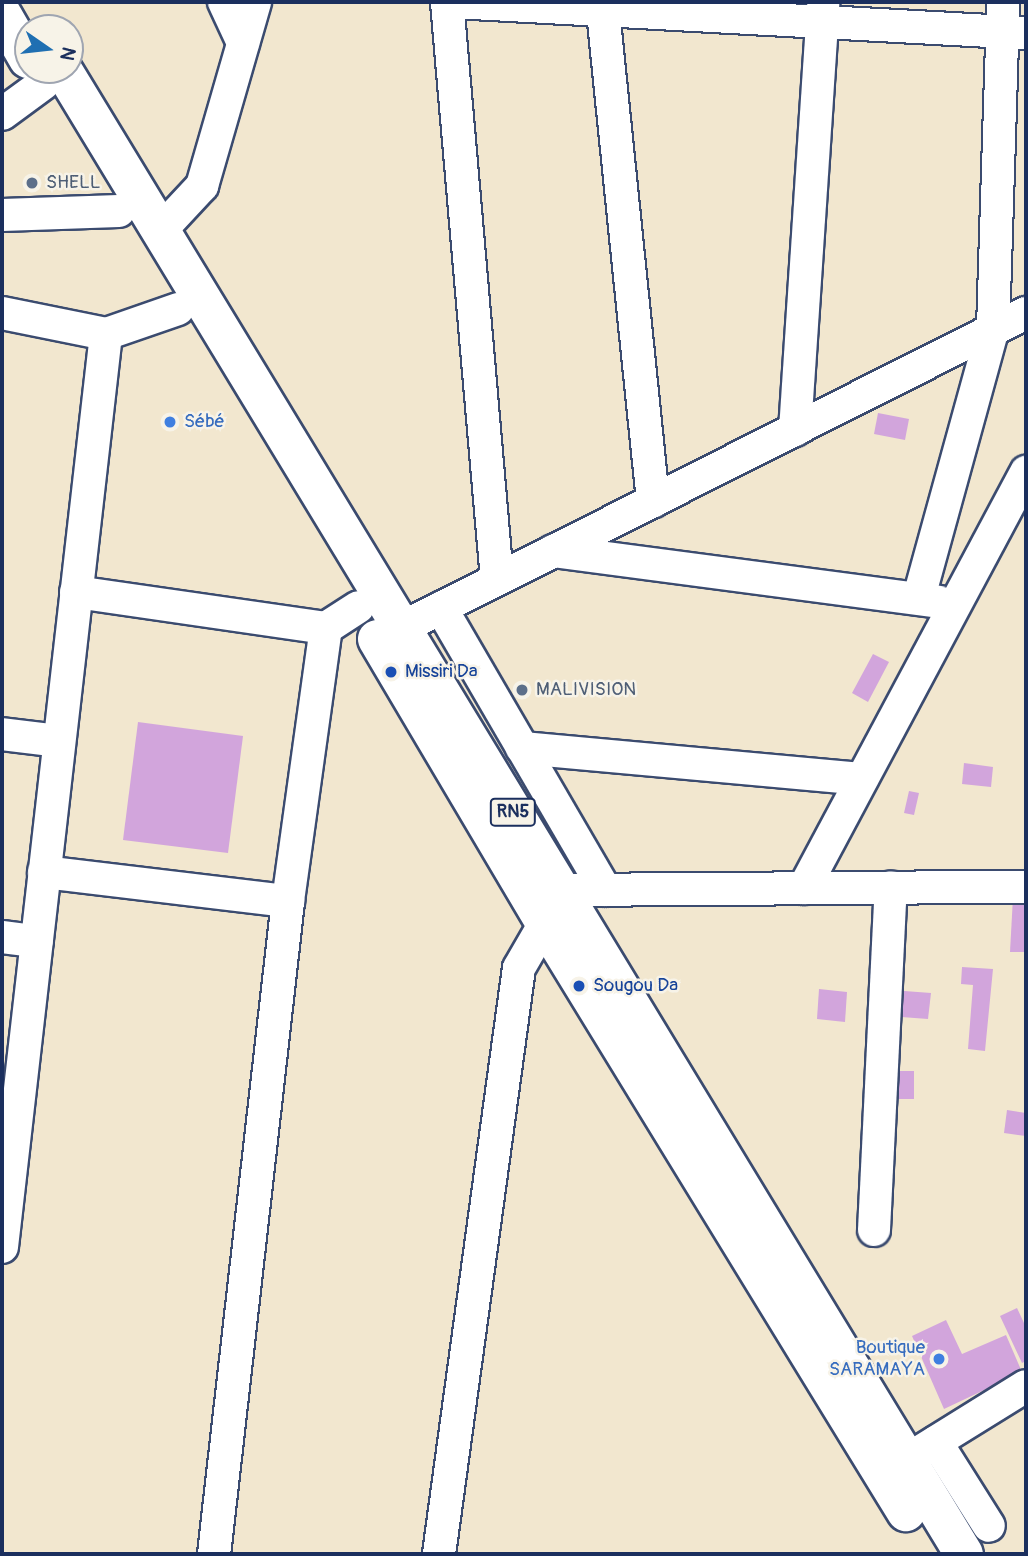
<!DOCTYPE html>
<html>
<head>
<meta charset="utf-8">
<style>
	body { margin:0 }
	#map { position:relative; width:1028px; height:1556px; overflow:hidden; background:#f2e7cf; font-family:Pangolin,sans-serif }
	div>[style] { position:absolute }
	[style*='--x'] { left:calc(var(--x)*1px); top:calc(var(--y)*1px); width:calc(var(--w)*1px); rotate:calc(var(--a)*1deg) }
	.building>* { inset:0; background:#d2a5dc }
	.roads { filter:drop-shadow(2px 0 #3b4b6f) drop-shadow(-2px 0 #3b4b6f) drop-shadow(0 2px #3b4b6f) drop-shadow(0 -2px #3b4b6f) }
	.minor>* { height:32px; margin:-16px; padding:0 16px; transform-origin:16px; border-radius:16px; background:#fff }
	.highway>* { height:38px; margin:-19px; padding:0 19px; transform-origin:19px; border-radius:19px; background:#fff }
	.dots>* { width:19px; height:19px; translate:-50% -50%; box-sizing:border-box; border:4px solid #f7f3e8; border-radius:50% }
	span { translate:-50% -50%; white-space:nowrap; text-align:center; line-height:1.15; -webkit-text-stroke:5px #f7f3e8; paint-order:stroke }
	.shield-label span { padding:2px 5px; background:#f7f3e8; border:2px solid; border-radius:5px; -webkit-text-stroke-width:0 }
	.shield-label { font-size:18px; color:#1b2f5e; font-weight:700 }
	.service-label { font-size:19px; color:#4e5e75 }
	.left { translate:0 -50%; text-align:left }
	.shop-label { font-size:19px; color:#366cbe }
	.right { translate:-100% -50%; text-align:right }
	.transit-label { font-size:19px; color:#164399 }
	.frame { position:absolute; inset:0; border:4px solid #1b2f5e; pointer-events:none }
	.north { position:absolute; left:14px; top:14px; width:70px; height:70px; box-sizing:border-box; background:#f7f3e8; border:2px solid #9fa5b1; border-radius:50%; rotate:104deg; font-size:19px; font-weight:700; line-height:28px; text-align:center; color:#1b2f5e }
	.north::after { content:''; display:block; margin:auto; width:24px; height:32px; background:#1f6fb2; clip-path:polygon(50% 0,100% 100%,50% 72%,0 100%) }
</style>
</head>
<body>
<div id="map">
	<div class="building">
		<div style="clip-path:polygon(878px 413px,909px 419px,905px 440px,874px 434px)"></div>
		<div style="clip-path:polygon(873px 654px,889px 662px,868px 702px,852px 693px)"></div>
		<div style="clip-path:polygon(138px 722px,243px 736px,228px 853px,123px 840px)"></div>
		<div style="clip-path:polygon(964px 763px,993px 767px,991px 787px,962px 784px)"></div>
		<div style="clip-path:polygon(909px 791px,919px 793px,914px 815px,904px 813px)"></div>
		<div style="clip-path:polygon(1013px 897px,1026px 898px,1026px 952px,1010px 952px)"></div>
		<div style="clip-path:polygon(962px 967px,993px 969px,985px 1051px,968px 1049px,973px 985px,961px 984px)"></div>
		<div style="clip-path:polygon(819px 989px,847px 992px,845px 1022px,817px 1019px)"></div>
		<div style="clip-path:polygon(891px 990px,931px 993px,928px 1019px,888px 1016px)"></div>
		<div style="clip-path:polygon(889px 1071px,914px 1071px,914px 1099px,889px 1099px)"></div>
		<div style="clip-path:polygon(1007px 1110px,1026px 1113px,1026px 1136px,1004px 1133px)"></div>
		<div style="clip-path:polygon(1017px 1308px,1024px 1323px,1026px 1322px,1026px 1361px,1022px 1363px,1000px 1316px)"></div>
		<div style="clip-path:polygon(946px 1320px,962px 1354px,1006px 1335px,1022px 1372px,944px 1409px,912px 1336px)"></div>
	</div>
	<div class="roads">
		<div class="minor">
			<div style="--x:224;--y:2;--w:45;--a:65.1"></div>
			<div style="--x:447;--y:2;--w:579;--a:85.05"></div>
			<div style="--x:454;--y:2;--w:573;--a:3.1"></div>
			<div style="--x:602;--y:2;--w:502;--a:84.16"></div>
			<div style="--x:2;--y:114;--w:51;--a:-36.2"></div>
			<div style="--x:2;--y:215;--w:117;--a:-2"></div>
			<div style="--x:160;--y:231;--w:62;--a:-47"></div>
			<div style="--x:202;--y:186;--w:191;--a:-73.9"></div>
			<div style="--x:2;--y:313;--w:106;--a:11.4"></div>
			<div style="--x:106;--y:334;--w:76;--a:-19.1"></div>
			<div style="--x:795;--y:430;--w:428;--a:-86.2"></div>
			<div style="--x:553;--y:551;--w:389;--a:7.5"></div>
			<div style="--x:76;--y:592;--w:253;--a:8.2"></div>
			<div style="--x:326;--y:628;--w:38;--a:-33"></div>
			<div style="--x:919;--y:597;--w:278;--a:-74.6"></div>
			<div style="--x:993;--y:329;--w:327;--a:-88.2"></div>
			<div style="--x:441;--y:608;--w:326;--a:59.8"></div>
			<div style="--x:401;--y:628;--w:700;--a:-26.75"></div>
			<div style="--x:2;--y:734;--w:57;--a:7"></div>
			<div style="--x:522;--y:748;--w:341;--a:5.2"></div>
			<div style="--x:44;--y:872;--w:246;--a:6.8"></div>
			<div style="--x:804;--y:888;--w:472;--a:-61.9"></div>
			<div style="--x:560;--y:890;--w:466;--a:-0.4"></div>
			<div style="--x:2;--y:937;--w:35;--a:7"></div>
			<div style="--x:874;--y:1230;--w:343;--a:-87.2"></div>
			<div style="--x:2;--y:1247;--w:919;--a:-83.5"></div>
			<div style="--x:936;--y:1442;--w:99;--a:57.8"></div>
			<div style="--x:905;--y:1461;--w:142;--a:-31.8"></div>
			<div style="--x:214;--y:1554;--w:657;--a:-83.53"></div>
			<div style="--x:288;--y:901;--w:276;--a:-82.1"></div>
			<div style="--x:439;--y:1554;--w:591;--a:-82.23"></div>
			<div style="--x:519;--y:968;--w:52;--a:-60"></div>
		</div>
		<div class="highway">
			<div style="--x:2;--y:14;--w:52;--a:60"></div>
			<div style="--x:63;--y:70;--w:1736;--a:58.74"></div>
			<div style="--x:377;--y:639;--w:330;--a:59.4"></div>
			<div style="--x:545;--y:923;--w:691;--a:58.5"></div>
		</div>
	</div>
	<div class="dots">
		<div style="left:32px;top:183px;background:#5c6f8a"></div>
		<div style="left:170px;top:422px;background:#3f7fe0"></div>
		<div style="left:391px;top:672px;background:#1a4fb4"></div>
		<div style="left:522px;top:690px;background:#5c6f8a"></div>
		<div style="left:579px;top:986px;background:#1a4fb4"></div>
		<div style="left:939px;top:1359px;background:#3f7fe0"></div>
	</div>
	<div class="shield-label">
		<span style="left:513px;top:812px">RN5</span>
	</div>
	<div class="service-label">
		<span class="left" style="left:46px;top:183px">SHELL</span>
		<span class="left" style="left:536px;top:690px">MALIVISION</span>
	</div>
	<div class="shop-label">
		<span class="left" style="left:184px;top:422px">Sébé</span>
		<span class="right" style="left:925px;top:1359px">Boutique<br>SARAMAYA</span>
	</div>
	<div class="transit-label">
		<span class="left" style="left:405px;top:672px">Missiri Da</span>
		<span class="left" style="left:593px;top:986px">Sougou Da</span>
	</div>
	<div class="frame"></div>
	<div class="north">N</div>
</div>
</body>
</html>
